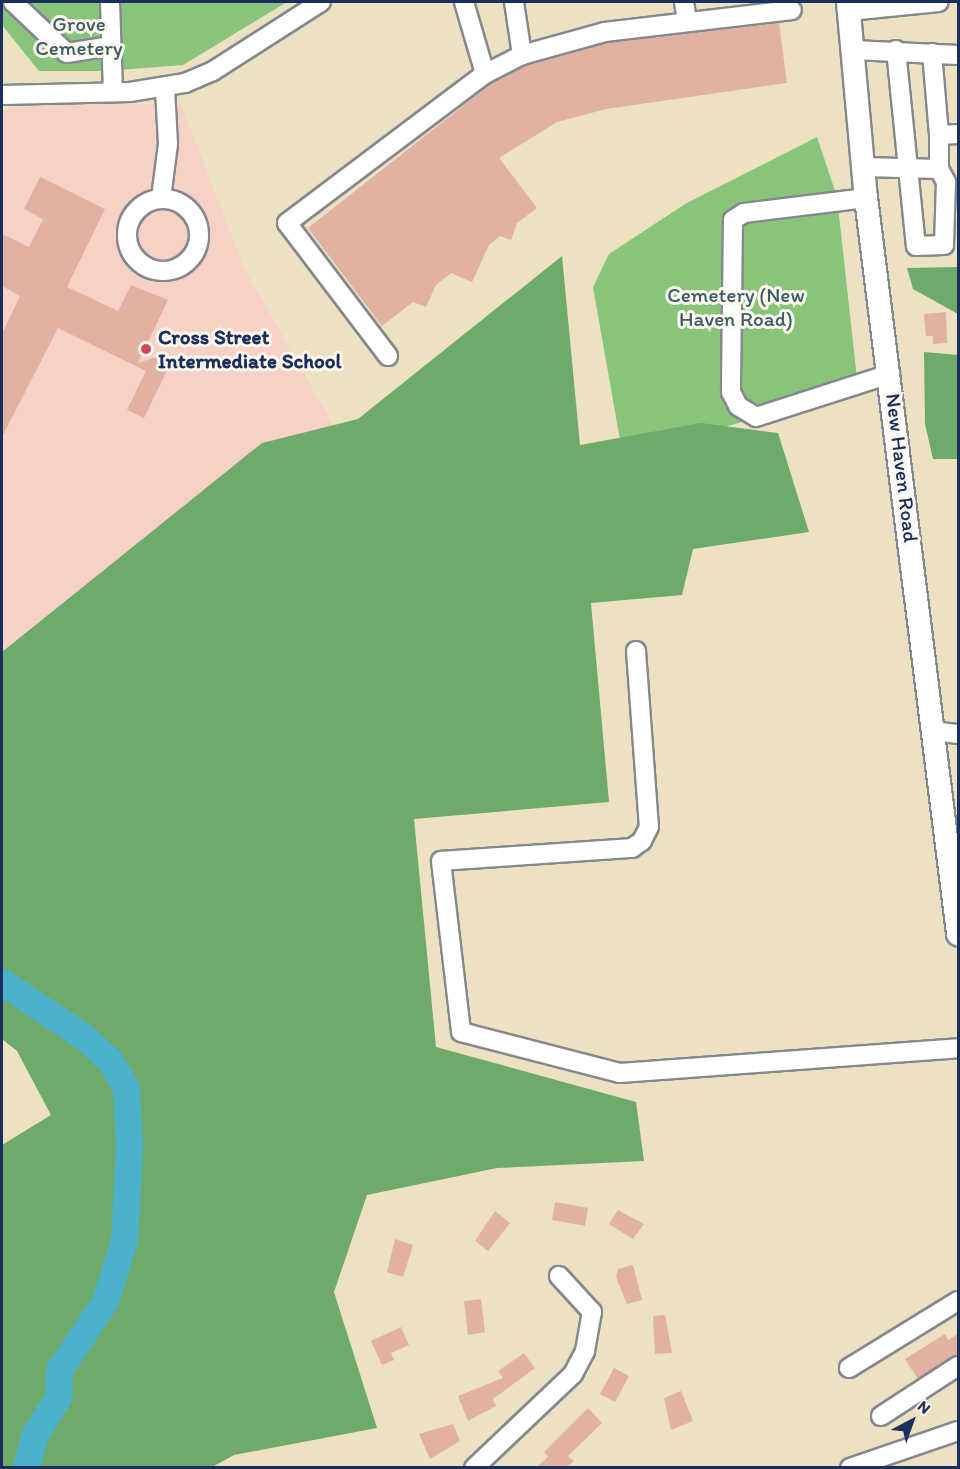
<!DOCTYPE html>
<html>
<head>
<meta charset="utf-8">
<style>
	body { margin:0 }
	#map { position:relative; width:960px; height:1469px; overflow:hidden; background:#ece1c0; font-family:Itim,sans-serif }
	div>[style] { position:absolute }
	[style*='--x'] { left:calc(var(--x)*1px); top:calc(var(--y)*1px); width:calc(var(--w)*1px); rotate:calc(var(--a)*1deg) }
	.built>* { inset:0; background:#f7d1c6 }
	.green>* { inset:0; background:#88c57a }
	.forest>* { inset:0; background:#6eaa6a }
	.river>* { height:27px; margin:-13.5px; padding:0 13.5px; transform-origin:13.5px; border-radius:13.5px; background:#4cb2cb }
	.building>* { inset:0; background:#e1b1a2 }
	.roads { filter:drop-shadow(2px 0 #84888f) drop-shadow(-2px 0 #84888f) drop-shadow(0 2px #84888f) drop-shadow(0 -2px #84888f) }
	.minor>* { height:18px; margin:-9px; padding:0 9px; transform-origin:9px; border-radius:9px; background:#fff }
	.minor>.ring { margin:-9px; padding:0; box-sizing:content-box; background:none; border:18px solid #fff; border-radius:50% }
	.major>* { height:22px; margin:-11px; padding:0 11px; transform-origin:11px; border-radius:11px; background:#fff }
	.dots>* { width:16px; height:16px; translate:-50% -50%; box-sizing:border-box; border:3px solid #fbf7ec; border-radius:50% }
	span { translate:-50% -50%; white-space:nowrap; text-align:center; line-height:1.15; -webkit-text-stroke:6px #fbf7ec; paint-order:stroke }
	.park-label { font-size:21px; color:#3c5c66 }
	.poi-label { font-size:21px; color:#1b2f5e; font-weight:700 }
	.left { translate:0 -50%; text-align:left }
	.street-label { font-size:21px; color:#1b2f5e }
	.frame { position:absolute; inset:0; border:3px solid #1b2f5e; pointer-events:none }
	.north { position:absolute; left:882px; top:1391px; width:60px; height:60px; -webkit-text-stroke:4px #fbf7ec; paint-order:stroke; rotate:41deg; font-size:16px; font-weight:700; line-height:24px; text-align:center; color:#1b2f5e }
	.north::after { content:''; display:block; margin:auto; width:21px; height:27px; background:#1b2f5e; clip-path:polygon(50% 0,100% 100%,50% 72%,0 100%) }
</style>
</head>
<body>
<div id="map">
	<div class="built">
		<div style="clip-path:polygon(181px 104px,244px 268px,336px 430px,2px 703px,2px 111px,38px 105px)"></div>
	</div>
	<div class="green">
		<div style="clip-path:polygon(2px 2px,287px 2px,183px 65px,106px 71px,39px 71px,2px 25px)"></div>
		<div style="clip-path:polygon(817px 137px,837px 197px,858px 388px,623px 457px,593px 287px,609px 254px,685px 204px)"></div>
	</div>
	<div class="forest">
		<div style="clip-path:polygon(562px 256px,580px 445px,701px 423px,778px 433px,809px 532px,693px 549px,682px 595px,591px 603px,609px 802px,414px 819px,436px 1047px,636px 1102px,644px 1161px,497px 1168px,367px 1195px,334px 1292px,377px 1428px,234px 1455px,212px 1467px,2px 1467px,2px 1145px,51px 1115px,17px 1051px,2px 1039px,2px 652px,262px 443px,358px 419px)"></div>
		<div style="clip-path:polygon(958px 267px,958px 314px,913px 289px,907px 268px)"></div>
		<div style="clip-path:polygon(924px 352px,958px 355px,958px 459px,933px 459px,925px 424px)"></div>
	</div>
	<div class="river">
		<div style="--x:2;--y:982;--w:97;--a:33.7"></div>
		<div style="--x:83;--y:1036;--w:37;--a:43"></div>
		<div style="--x:110;--y:1061;--w:31;--a:59"></div>
		<div style="--x:126;--y:1088;--w:60;--a:87.1"></div>
		<div style="--x:129;--y:1148;--w:92;--a:93.1"></div>
		<div style="--x:124;--y:1240;--w:64;--a:107.3"></div>
		<div style="--x:105;--y:1301;--w:83;--a:123.7"></div>
		<div style="--x:59;--y:1370;--w:27;--a:92"></div>
		<div style="--x:58;--y:1397;--w:46;--a:121.6"></div>
		<div style="--x:34;--y:1436;--w:33;--a:104"></div>
	</div>
	<div class="building">
		<div style="clip-path:polygon(779px 23px,787px 83px,606px 109px,557px 122px,499px 158px,537px 208px,517px 223px,511px 240px,500px 236px,489px 245px,472px 282px,451px 273px,436px 285px,426px 307px,413px 302px,382px 326px,308px 228px,491px 84px,526px 66px,607px 43px)"></div>
		<div style="clip-path:polygon(40px 177px,105px 209px,67px 287px,118px 311px,131px 285px,168px 300px,138px 363px,156px 357px,169px 366px,144px 418px,127px 410px,146px 371px,58px 328px,2px 437px,2px 334px,20px 296px,2px 286px,2px 234px,29px 247px,43px 219px,24px 209px)"></div>
		<div style="clip-path:polygon(946px 312px,947px 343px,933px 344px,933px 336px,926px 336px,924px 314px)"></div>
		<div style="clip-path:polygon(555px 1202px,588px 1208px,585px 1226px,552px 1220px)"></div>
		<div style="clip-path:polygon(618px 1210px,644px 1224px,633px 1239px,609px 1224px)"></div>
		<div style="clip-path:polygon(495px 1211px,510px 1223px,488px 1251px,475px 1241px)"></div>
		<div style="clip-path:polygon(395px 1239px,413px 1245px,403px 1277px,387px 1272px)"></div>
		<div style="clip-path:polygon(633px 1265px,642px 1300px,627px 1304px,616px 1277px,618px 1269px)"></div>
		<div style="clip-path:polygon(481px 1299px,485px 1332px,468px 1335px,464px 1301px)"></div>
		<div style="clip-path:polygon(665px 1315px,672px 1353px,655px 1354px,653px 1316px)"></div>
		<div style="clip-path:polygon(401px 1327px,409px 1345px,391px 1353px,394px 1360px,382px 1365px,371px 1341px)"></div>
		<div style="clip-path:polygon(945px 1334px,948px 1340px,958px 1334px,958px 1355px,918px 1379px,905px 1359px)"></div>
		<div style="clip-path:polygon(524px 1353px,535px 1368px,493px 1399px,496px 1406px,468px 1421px,458px 1396px,503px 1378px,498px 1371px)"></div>
		<div style="clip-path:polygon(614px 1368px,629px 1376px,615px 1402px,600px 1394px)"></div>
		<div style="clip-path:polygon(681px 1391px,693px 1421px,671px 1430px,664px 1398px)"></div>
		<div style="clip-path:polygon(588px 1408px,602px 1423px,568px 1456px,574px 1461px,567px 1467px,537px 1467px,548px 1457px,544px 1452px)"></div>
		<div style="clip-path:polygon(453px 1424px,460px 1441px,430px 1459px,419px 1434px)"></div>
	</div>
	<div class="roads">
		<div class="minor">
			<div style="--x:13;--y:2;--w:74;--a:43.4"></div>
			<div style="--x:67;--y:53;--w:45;--a:-9"></div>
			<div style="--x:110;--y:2;--w:90;--a:88.1"></div>
			<div style="--x:464;--y:2;--w:75;--a:73.7"></div>
			<div style="--x:514;--y:2;--w:54;--a:81.4"></div>
			<div style="--x:684;--y:2;--w:19;--a:81"></div>
			<div style="--x:849;--y:11;--w:90;--a:-5.7"></div>
			<div style="--x:853;--y:50;--w:105;--a:2.7"></div>
			<div style="--x:896;--y:50;--w:197;--a:84.2"></div>
			<div style="--x:916;--y:246;--w:28;--a:-2"></div>
			<div style="--x:944;--y:245;--w:63;--a:-88.2"></div>
			<div style="--x:946;--y:182;--w:15;--a:-118"></div>
			<div style="--x:932;--y:53;--w:82;--a:85.1"></div>
			<div style="--x:2;--y:95;--w:128;--a:-1.3"></div>
			<div style="--x:130;--y:92;--w:56;--a:-9.3"></div>
			<div style="--x:185;--y:83;--w:30;--a:-23"></div>
			<div style="--x:213;--y:71;--w:128;--a:-32.6"></div>
			<div style="--x:863;--y:167;--w:76;--a:1.5"></div>
			<div style="--x:939;--y:169;--w:34;--a:-90"></div>
			<div style="--x:939;--y:135;--w:19;--a:-3"></div>
			<div style="--x:161;--y:198;--w:54;--a:-82.6"></div>
			<div style="--x:168;--y:144;--w:56;--a:-93.1"></div>
			<div style="--x:866;--y:198;--w:123;--a:173"></div>
			<div style="--x:744;--y:213;--w:13;--a:148"></div>
			<div style="--x:733;--y:220;--w:172;--a:90.7"></div>
			<div style="--x:731;--y:392;--w:16;--a:63"></div>
			<div style="--x:738;--y:406;--w:21;--a:31"></div>
			<div style="--x:756;--y:417;--w:141;--a:-17.8"></div>
			<div class="ring" style="left:127px;top:199px;width:54px;height:54px"></div>
			<div style="--x:388;--y:356;--w:167;--a:-127.2"></div>
			<div style="--x:287;--y:223;--w:248;--a:-37"></div>
			<div style="--x:485;--y:74;--w:42;--a:-27.2"></div>
			<div style="--x:522;--y:55;--w:86;--a:-15.5"></div>
			<div style="--x:605;--y:32;--w:188;--a:-6.7"></div>
			<div style="--x:636;--y:651;--w:176;--a:85.8"></div>
			<div style="--x:649;--y:827;--w:16;--a:117"></div>
			<div style="--x:642;--y:841;--w:12;--a:145"></div>
			<div style="--x:632;--y:848;--w:191;--a:176.1"></div>
			<div style="--x:441;--y:861;--w:172;--a:83.3"></div>
			<div style="--x:461;--y:1032;--w:164;--a:14.5"></div>
			<div style="--x:620;--y:1073;--w:339;--a:-4.2"></div>
			<div style="--x:933;--y:731;--w:25;--a:7"></div>
			<div style="--x:849;--y:1368;--w:128;--a:-31.6"></div>
			<div style="--x:881;--y:1416;--w:92;--a:-33"></div>
			<div style="--x:474;--y:1468;--w:137;--a:-43.5"></div>
			<div style="--x:573;--y:1374;--w:26;--a:-62"></div>
			<div style="--x:585;--y:1351;--w:40;--a:-80"></div>
			<div style="--x:592;--y:1312;--w:49;--a:-132.5"></div>
			<div style="--x:850;--y:1468;--w:114;--a:-18.9"></div>
		</div>
		<div class="major">
			<div style="--x:848;--y:2;--w:197;--a:84.8"></div>
			<div style="--x:866;--y:198;--w:742;--a:82.87"></div>
		</div>
	</div>
	<div class="dots">
		<div style="left:146px;top:349px;background:#d1495b"></div>
	</div>
	<div class="park-label">
		<span style="left:79px;top:36px">Grove<br>Cemetery</span>
		<span style="left:736px;top:307px">Cemetery (New<br>Haven Road)</span>
	</div>
	<div class="poi-label">
		<span class="left" style="left:158px;top:349px">Cross Street<br>Intermediate School</span>
	</div>
	<div class="street-label">
		<span style="left:902px;top:468px;rotate:83deg">New Haven Road</span>
	</div>
	<div class="frame"></div>
	<div class="north">N</div>
</div>
</body>
</html>
